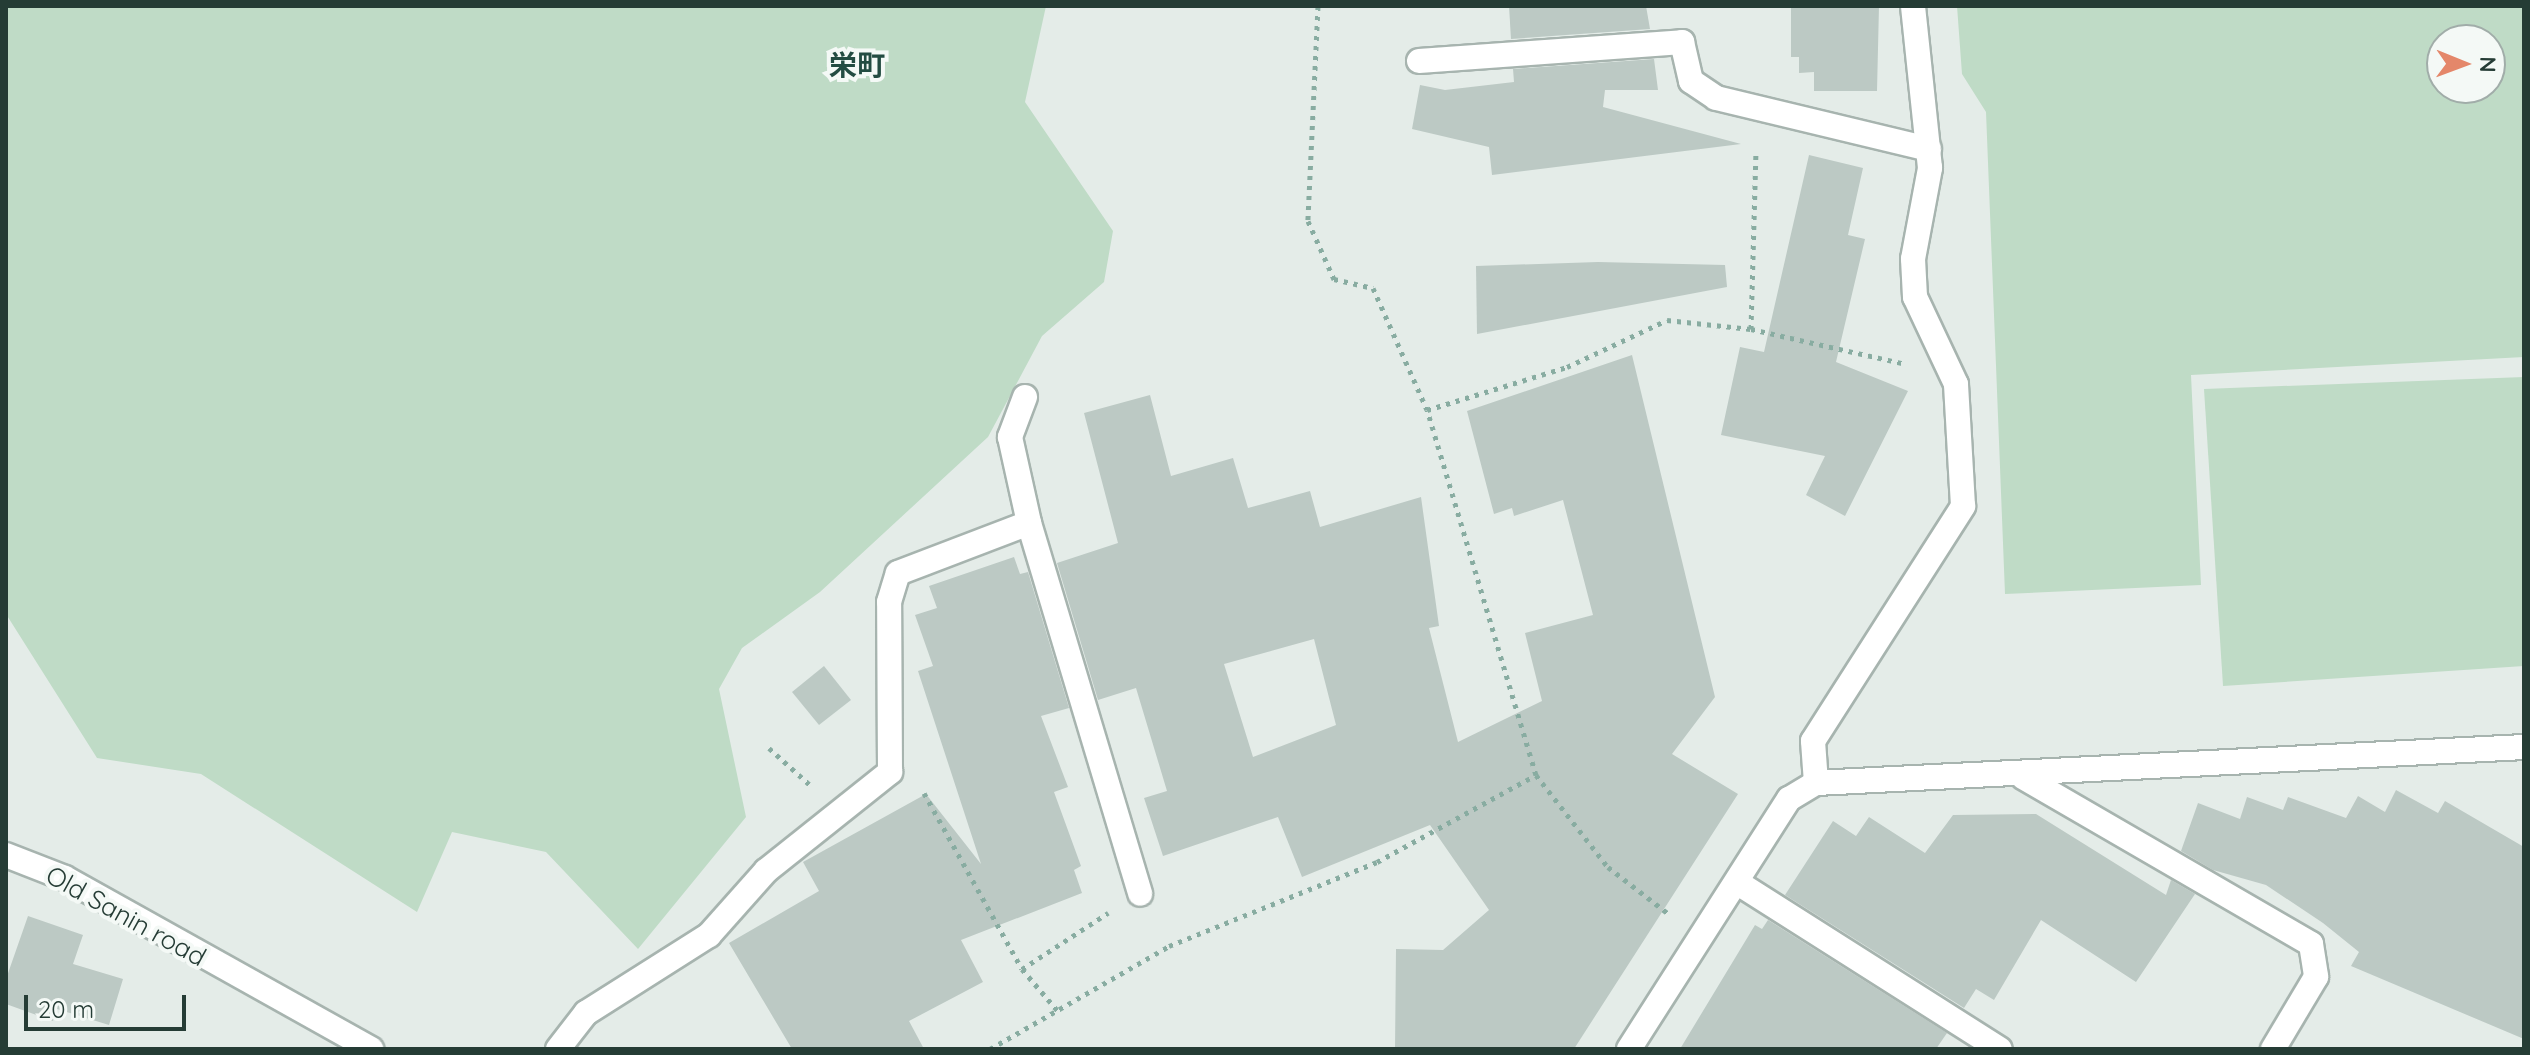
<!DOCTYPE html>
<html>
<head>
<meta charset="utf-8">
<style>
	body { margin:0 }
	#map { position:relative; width:2530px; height:1055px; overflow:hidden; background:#e4ece8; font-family:Quicksand,"Noto Sans JP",sans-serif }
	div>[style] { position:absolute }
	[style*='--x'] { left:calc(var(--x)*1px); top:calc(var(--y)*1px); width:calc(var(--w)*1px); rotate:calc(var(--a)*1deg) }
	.green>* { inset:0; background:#bfdbc6 }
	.building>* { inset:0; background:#bcc9c4 }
	.path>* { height:5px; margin-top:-2.5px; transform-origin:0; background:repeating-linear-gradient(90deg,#88aca1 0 4px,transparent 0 10px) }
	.roads { filter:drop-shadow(2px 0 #a7b4af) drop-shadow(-2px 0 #a7b4af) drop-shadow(0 2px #a7b4af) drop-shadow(0 -2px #a7b4af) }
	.street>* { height:24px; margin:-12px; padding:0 12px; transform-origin:12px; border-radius:12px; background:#fff }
	.secondary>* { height:24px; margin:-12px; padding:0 12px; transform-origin:12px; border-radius:12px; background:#fff }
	span { translate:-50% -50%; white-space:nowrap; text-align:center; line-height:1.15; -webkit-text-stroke:8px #f4f9f6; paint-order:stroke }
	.street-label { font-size:26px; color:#253c35 }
	.neighbourhood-label { font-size:28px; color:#234c42; font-weight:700 }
	.frame { position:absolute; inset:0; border:8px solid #253c35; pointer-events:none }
	.north { position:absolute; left:2426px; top:24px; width:80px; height:80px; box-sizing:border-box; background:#f4f9f6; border:2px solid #a1ada9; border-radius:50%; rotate:91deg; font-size:22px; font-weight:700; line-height:32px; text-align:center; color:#253c35 }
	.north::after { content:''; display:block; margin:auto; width:28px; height:36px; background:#e4876a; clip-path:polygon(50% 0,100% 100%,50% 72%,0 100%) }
	.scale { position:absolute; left:24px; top:995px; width:162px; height:36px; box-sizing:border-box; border:4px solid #253c35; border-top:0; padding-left:10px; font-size:24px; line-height:28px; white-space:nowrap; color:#253c35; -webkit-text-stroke:6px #f4f9f6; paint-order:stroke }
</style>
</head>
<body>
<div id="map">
	<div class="green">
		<div style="clip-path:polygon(6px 6px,1046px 6px,1025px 102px,1113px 231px,1104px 282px,1042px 336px,988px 437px,820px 592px,742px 648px,719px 689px,746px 817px,638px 949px,546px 852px,452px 832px,417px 912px,201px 774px,97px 758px,6px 614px)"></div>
		<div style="clip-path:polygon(evenodd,1957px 6px,2524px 6px,2524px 357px,2191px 375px,2201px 585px,2005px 594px,1986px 112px,1962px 74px,1957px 6px,2442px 40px,2490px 40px,2490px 88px,2442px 88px,2442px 40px)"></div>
		<div style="clip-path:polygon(2524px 377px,2524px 666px,2223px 686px,2204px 389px)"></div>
	</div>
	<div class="building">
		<div style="clip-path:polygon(1509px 6px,1646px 6px,1650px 29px,1511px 39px)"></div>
		<div style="clip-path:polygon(1791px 6px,1879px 6px,1877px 91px,1814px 91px,1814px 72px,1799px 73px,1799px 57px,1791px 57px)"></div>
		<div style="clip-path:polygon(1654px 59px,1658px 90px,1605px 90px,1603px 107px,1741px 144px,1492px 175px,1489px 147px,1412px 129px,1420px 85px,1445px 90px,1514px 82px,1513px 69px)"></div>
		<div style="clip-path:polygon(1809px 155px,1863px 168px,1848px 235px,1865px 239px,1836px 362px,1908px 391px,1845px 516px,1806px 495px,1825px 456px,1721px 435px,1740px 347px,1764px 352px)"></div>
		<div style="clip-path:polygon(1598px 262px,1725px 265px,1727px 287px,1477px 334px,1476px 266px)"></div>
		<div style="clip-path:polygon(evenodd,1632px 355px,1715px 697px,1672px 754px,1738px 794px,1574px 1049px,1395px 1049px,1396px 949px,1443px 950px,1489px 910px,1430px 825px,1302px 877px,1278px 817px,1163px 856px,1144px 798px,1167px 791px,1136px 688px,1098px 700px,1057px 563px,1118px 543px,1084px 413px,1150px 395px,1171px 476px,1233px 458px,1248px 508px,1310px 491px,1320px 527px,1421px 497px,1439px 626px,1429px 628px,1458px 742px,1542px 701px,1525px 633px,1593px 615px,1563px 500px,1514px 516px,1512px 508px,1494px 514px,1467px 411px,1632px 355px,1314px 639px,1336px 725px,1253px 757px,1224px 664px,1314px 639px)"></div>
		<div style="clip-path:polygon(1014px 557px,1020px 574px,1028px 572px,1069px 708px,1041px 716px,1068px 787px,1054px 792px,1081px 866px,1074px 870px,1082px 893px,961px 940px,983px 982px,909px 1021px,924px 1049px,792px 1049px,729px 943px,819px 891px,803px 862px,926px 794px,981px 864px,918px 671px,933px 666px,915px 615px,937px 608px,929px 586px)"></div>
		<div style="clip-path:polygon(824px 666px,851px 700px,819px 725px,792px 692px)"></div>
		<div style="clip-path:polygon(2396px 790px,2438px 813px,2445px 801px,2524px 847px,2524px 1039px,2351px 966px,2359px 952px,2323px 923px,2266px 885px,2213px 870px,2181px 851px,2198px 803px,2240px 819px,2247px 797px,2283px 810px,2288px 797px,2346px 818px,2358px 796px,2385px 812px)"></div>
		<div style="clip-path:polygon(2036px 814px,2166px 895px,2171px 880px,2195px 894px,2136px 982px,2041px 920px,1994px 1000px,1976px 989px,1964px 1008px,1785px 895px,1833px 821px,1856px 836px,1869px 817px,1925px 853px,1953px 815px)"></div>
		<div style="clip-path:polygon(28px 916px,83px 935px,73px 964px,123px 979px,109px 1025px,57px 1009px,53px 1021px,6px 1004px,6px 979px)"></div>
		<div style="clip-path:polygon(1768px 920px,1947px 1033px,1936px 1049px,1680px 1049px,1755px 925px,1762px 929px)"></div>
	</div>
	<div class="path">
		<div style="--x:1318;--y:6;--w:215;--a:92.7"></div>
		<div style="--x:1308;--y:221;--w:64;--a:65.9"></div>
		<div style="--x:1334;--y:279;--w:40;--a:13"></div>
		<div style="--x:1373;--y:288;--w:133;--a:66.1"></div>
		<div style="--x:1751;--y:329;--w:155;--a:12.7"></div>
		<div style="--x:769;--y:748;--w:54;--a:42"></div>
		<div style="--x:1536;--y:775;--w:381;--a:-106.6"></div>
		<div style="--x:1427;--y:410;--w:146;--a:-17.1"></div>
		<div style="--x:1567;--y:367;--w:110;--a:-25.2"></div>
		<div style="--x:1667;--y:320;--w:84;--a:6.1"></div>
		<div style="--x:1751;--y:329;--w:179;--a:-88.4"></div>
		<div style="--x:924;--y:793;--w:201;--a:60.9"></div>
		<div style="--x:1022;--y:969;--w:55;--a:49.4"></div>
		<div style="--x:1022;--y:969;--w:103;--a:-33.1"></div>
		<div style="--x:990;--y:1049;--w:207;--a:-29.9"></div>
		<div style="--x:1169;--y:946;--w:224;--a:-22"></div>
		<div style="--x:1377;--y:862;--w:181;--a:-28.7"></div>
		<div style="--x:1536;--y:775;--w:117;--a:52"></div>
		<div style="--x:1608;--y:867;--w:78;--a:37.7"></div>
	</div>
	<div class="roads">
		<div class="street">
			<div style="--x:1419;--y:61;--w:264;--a:-4.1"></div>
			<div style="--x:1682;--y:42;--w:40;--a:77"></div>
			<div style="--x:1691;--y:81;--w:30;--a:34"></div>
			<div style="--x:1716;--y:98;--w:219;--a:13.5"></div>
			<div style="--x:1025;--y:397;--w:43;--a:110.6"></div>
			<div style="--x:1010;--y:437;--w:88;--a:77.5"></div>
			<div style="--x:2023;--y:777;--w:333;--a:30.1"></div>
			<div style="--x:2311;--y:944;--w:33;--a:81"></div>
			<div style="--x:2316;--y:977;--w:84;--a:120.8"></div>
			<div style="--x:1816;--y:783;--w:42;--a:-94.1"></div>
			<div style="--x:1813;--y:741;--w:279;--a:-57.4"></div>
			<div style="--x:1963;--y:506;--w:122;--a:-93.3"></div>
			<div style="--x:1956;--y:384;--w:96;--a:-115.2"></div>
			<div style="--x:1915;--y:297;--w:38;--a:-93"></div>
			<div style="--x:1913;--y:259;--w:93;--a:-79.4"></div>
			<div style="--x:1930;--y:168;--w:163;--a:-96"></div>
			<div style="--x:1738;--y:883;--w:310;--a:32.4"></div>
			<div style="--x:558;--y:1049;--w:46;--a:-52.1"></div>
			<div style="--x:586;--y:1013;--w:146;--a:-32.4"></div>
			<div style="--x:709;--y:935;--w:86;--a:-48.3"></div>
			<div style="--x:766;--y:871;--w:159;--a:-38.6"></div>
			<div style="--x:890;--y:772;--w:170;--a:-90.3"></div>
			<div style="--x:889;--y:602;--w:30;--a:-73"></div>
			<div style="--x:898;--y:573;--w:140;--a:-20.9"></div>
			<div style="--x:1029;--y:523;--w:387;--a:73.3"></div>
			<div style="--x:1629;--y:1049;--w:297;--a:-57.4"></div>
			<div style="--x:1789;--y:799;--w:31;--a:-31"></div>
			<div style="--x:1816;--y:783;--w:709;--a:-2.91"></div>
		</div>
		<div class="secondary">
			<div style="--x:6;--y:855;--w:63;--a:21.3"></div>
			<div style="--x:65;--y:878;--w:351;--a:29.2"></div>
		</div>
	</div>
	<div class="street-label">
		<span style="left:126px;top:916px;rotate:29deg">Old Sanin road</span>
	</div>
	<div class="neighbourhood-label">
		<span style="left:857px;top:65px">栄町</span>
	</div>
	<div class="frame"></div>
	<div class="north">N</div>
	<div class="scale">20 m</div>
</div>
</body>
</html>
